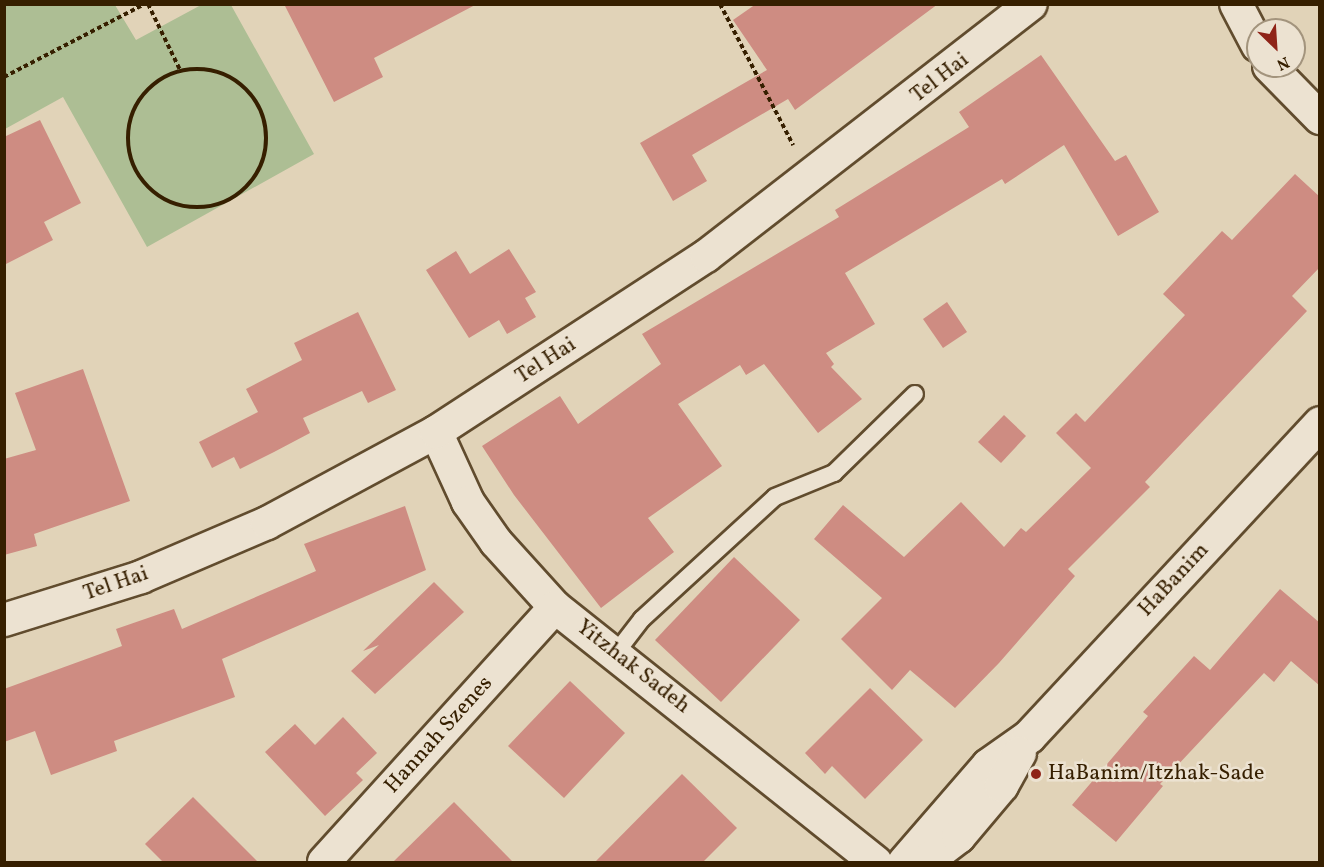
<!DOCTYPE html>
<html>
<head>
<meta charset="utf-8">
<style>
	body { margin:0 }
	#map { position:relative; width:1324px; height:867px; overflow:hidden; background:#e1d3b8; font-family:Vollkorn,serif }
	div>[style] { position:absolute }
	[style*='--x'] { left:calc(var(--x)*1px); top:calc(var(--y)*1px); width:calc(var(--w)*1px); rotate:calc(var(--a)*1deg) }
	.green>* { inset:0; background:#adbe94 }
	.building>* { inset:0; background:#ce8c82 }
	.path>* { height:4px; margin-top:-2px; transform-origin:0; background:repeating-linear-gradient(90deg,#361f00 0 4.5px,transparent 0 7.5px) }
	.path>.ring { margin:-2px; padding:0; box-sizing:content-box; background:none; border:4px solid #361f00; border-radius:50% }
	.roads { filter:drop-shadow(2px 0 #614c2e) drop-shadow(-2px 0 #614c2e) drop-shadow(0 2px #614c2e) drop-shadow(0 -2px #614c2e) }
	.service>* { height:16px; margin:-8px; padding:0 8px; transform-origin:8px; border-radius:8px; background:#ece2d1 }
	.minor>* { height:32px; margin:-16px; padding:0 16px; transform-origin:16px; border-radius:16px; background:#ece2d1 }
	.tertiary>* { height:33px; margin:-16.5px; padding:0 16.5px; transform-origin:16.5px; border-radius:16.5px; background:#ece2d1 }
	.dots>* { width:16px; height:16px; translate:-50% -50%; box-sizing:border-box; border:3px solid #ece2d1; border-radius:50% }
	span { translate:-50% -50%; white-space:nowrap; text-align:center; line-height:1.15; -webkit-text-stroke:5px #ece2d1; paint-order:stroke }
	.street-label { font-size:22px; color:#361f00 }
	.poi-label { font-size:22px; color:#361f00 }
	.left { translate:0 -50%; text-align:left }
	.frame { position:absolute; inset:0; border:6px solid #361f00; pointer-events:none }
	.north { position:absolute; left:1246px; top:18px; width:60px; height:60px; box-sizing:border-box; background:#ece2d1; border:2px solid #a3947d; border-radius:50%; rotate:155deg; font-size:16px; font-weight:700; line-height:24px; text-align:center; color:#361f00 }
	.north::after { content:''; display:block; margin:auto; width:21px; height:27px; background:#8f2418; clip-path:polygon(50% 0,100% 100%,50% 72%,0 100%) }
</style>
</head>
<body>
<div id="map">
	<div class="green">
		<div style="clip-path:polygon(5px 4px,115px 5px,136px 40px,201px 5px,231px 5px,314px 154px,147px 247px,63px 97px,5px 129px)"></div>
	</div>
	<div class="building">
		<div style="clip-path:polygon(284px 4px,477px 4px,374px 58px,383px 77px,334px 102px)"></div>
		<div style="clip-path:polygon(756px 4px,938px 4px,795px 110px,788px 99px,692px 155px,707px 181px,673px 201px,640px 143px,767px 70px,733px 20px)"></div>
		<div style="clip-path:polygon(1041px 55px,1115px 161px,1126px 155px,1159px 212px,1118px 236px,1064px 145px,1005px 184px,1002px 179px,845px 273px,875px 324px,826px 353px,834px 364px,831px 367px,862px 399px,818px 433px,764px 364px,746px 375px,740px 365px,678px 404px,722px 466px,648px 518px,674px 552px,601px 608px,514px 495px,482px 446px,560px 396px,578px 424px,661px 364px,642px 334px,839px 217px,835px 210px,969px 127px,959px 112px)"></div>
		<div style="clip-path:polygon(40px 120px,81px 203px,44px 222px,53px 240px,4px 265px,4px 137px)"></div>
		<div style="clip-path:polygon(1295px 174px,1320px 197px,1320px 267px,1292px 296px,1307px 311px,1145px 482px,1150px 487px,1068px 569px,1075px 576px,999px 663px,955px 708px,910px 670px,892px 690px,841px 639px,882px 598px,814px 539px,843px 505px,904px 557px,961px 502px,1004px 547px,1021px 528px,1026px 532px,1091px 468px,1056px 433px,1076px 413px,1085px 422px,1185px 315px,1163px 294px,1222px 231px,1232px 240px)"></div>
		<div style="clip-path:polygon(509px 249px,536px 292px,525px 298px,536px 317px,507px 334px,499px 320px,469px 338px,426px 270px,456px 251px,470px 274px)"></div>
		<div style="clip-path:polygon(947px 302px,967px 332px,943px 348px,923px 319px)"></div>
		<div style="clip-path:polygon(358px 312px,396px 390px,368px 403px,362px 391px,303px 418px,310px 433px,274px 452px,240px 469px,234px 457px,212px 468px,199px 442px,258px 412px,246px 389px,302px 360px,294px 343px)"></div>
		<div style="clip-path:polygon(83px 369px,130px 501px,34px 534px,37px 546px,4px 555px,4px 459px,36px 450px,15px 393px)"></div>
		<div style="clip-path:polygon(1004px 415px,1026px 436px,1001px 463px,978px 442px)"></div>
		<div style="clip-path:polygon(405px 506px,426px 570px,222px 659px,235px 697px,114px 741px,117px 751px,51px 775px,35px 731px,4px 742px,4px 689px,122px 646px,116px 629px,174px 609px,182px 629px,316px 571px,304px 544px)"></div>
		<div style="clip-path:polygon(734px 557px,800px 620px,721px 702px,655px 640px)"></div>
		<div style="clip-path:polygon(434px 582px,464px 612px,375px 694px,351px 671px,379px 645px,363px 651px)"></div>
		<div style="clip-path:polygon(1280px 589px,1320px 623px,1320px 686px,1291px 661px,1274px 682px,1264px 673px,1160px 784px,1163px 786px,1116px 842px,1072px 805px,1148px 716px,1143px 712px,1194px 656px,1210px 670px)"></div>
		<div style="clip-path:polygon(570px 681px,625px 733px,564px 798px,508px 746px)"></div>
		<div style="clip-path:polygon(870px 688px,923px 740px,865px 799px,832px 766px,825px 774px,805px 753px)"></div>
		<div style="clip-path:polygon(343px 717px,377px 753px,356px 773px,363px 780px,325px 816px,265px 752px,295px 724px,315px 745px)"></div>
		<div style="clip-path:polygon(682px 774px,737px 828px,703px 862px,595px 862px)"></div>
		<div style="clip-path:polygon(193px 797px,258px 862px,163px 862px,145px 844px)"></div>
		<div style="clip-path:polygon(454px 802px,513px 862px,393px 862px)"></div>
	</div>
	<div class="path">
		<div style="--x:148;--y:4;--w:73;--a:64.1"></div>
		<div style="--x:720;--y:4;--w:159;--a:62.6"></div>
		<div class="ring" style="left:128px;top:69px;width:134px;height:134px"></div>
		<div style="--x:4;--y:77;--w:159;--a:-27.4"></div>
	</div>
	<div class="roads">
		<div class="service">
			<div style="--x:615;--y:654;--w:44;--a:-52.4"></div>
			<div style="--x:642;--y:619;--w:180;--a:-42.5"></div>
			<div style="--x:775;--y:497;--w:64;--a:-22.1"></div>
			<div style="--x:834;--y:473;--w:113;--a:-44.3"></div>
		</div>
		<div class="minor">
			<div style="--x:1236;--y:4;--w:47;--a:62.4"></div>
			<div style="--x:1269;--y:66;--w:73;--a:45.6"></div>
			<div style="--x:436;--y:432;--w:77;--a:65.4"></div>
			<div style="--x:468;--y:502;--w:49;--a:55"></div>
			<div style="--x:496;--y:542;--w:88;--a:47.8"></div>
			<div style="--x:555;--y:607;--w:410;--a:38.5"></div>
			<div style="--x:4;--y:620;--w:144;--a:-17.4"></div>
			<div style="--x:141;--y:577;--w:137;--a:-23.2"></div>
			<div style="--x:267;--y:523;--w:192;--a:-28.3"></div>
			<div style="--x:436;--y:432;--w:322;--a:-33.1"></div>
			<div style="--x:706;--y:256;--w:411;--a:-37.8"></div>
			<div style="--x:324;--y:862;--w:344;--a:-47.8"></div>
		</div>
		<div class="tertiary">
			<div style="--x:904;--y:862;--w:128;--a:-49.1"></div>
			<div style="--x:988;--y:765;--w:50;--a:-35.3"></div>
			<div style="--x:1029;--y:736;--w:427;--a:-47.1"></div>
			<div style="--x:924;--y:862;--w:43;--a:-37.4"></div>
			<div style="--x:958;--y:836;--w:67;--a:-49.9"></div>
			<div style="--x:1001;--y:785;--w:37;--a:-61"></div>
		</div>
	</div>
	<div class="dots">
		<div style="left:1036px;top:774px;background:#8f2418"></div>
	</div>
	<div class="street-label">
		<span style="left:940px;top:78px;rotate:-38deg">Tel Hai</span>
		<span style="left:546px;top:361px;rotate:-33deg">Tel Hai</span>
		<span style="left:1174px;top:580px;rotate:-47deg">HaBanim</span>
		<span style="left:116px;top:584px;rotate:-19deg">Tel Hai</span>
		<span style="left:633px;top:667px;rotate:38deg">Yitzhak Sadeh</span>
		<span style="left:439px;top:735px;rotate:-48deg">Hannah Szenes</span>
	</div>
	<div class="poi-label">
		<span class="left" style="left:1048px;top:774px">HaBanim/Itzhak-Sade</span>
	</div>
	<div class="frame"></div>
	<div class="north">N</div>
</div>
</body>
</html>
